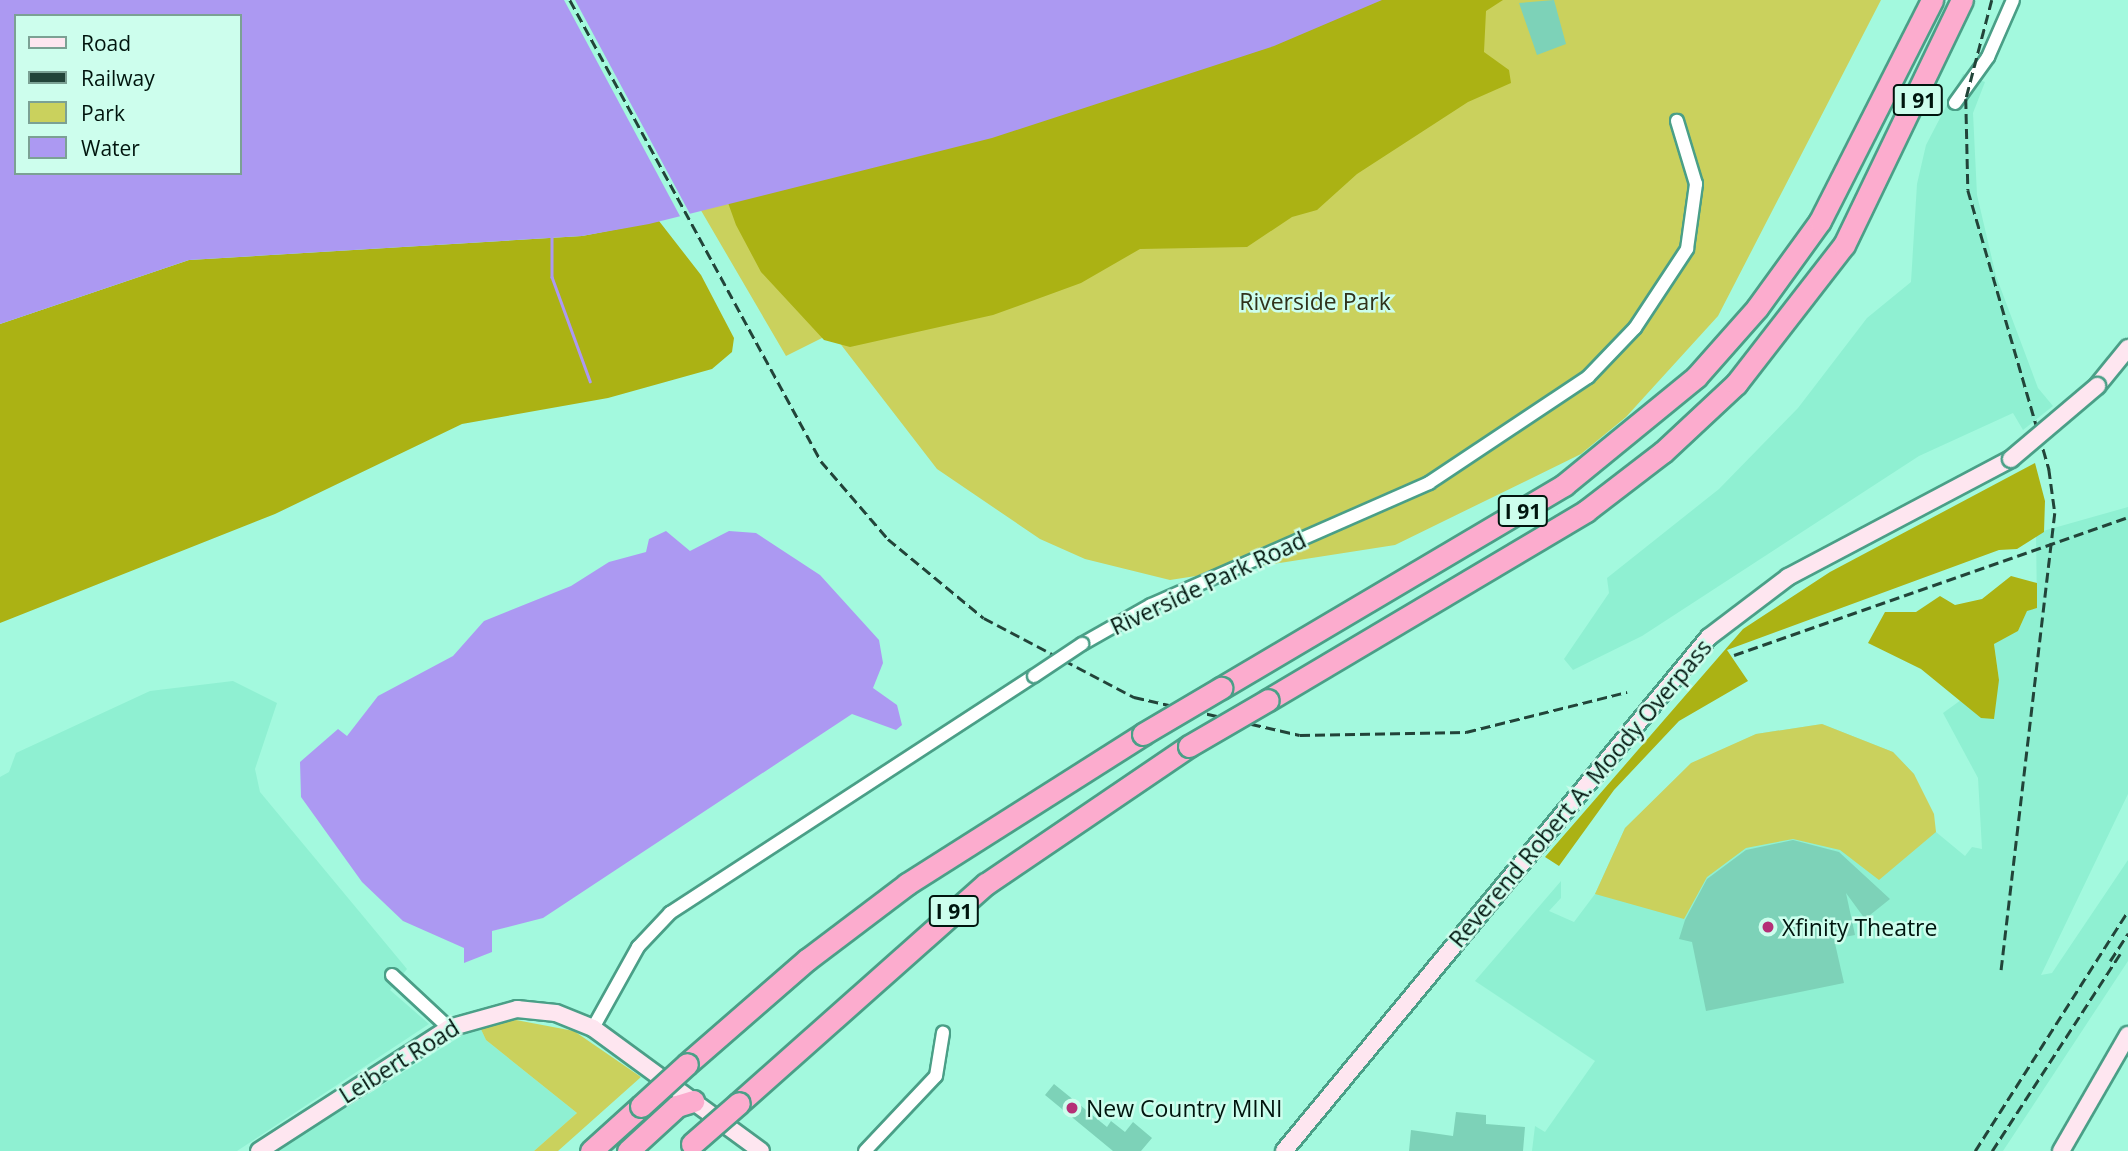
<!DOCTYPE html>
<html>
<head>
<meta charset="utf-8">
<style>
	body { margin:0 }
	#map { position:relative; width:2128px; height:1151px; overflow:hidden; background:#a3f9de; font-family:"Open Sans",sans-serif }
	div>[style] { position:absolute }
	[style*='--x'] { left:calc(var(--x)*1px); top:calc(var(--y)*1px); width:calc(var(--w)*1px); rotate:calc(var(--a)*1deg) }
	.built>* { inset:0; background:#8ff0d2 }
	.green>* { inset:0; background:#cad15d }
	.forest>* { inset:0; background:#abb214 }
	.water>* { inset:0; background:#ac99f2 }
	.pier>* { inset:0; background:#a3f9de }
	.stream>* { height:2.5px; margin:-1.25px; padding:0 1.25px; transform-origin:1.25px; border-radius:1.25px; background:#ac99f2 }
	.building>* { inset:0; background:#7dd2b8 }
	.roads { filter:drop-shadow(2px 0 #4a9f87) drop-shadow(-2px 0 #4a9f87) drop-shadow(0 2px #4a9f87) drop-shadow(0 -2px #4a9f87) }
	.street>* { height:12px; margin:-6px; padding:0 6px; transform-origin:6px; border-radius:6px; background:#fff }
	.secondary>* { height:16px; margin:-8px; padding:0 8px; transform-origin:8px; border-radius:8px; background:#fee6f0 }
	.highway>* { height:21px; margin:-10.5px; padding:0 10.5px; transform-origin:10.5px; border-radius:10.5px; background:#fcacce }
	.rail>* { height:2.5px; margin-top:-1.25px; transform-origin:0; background:repeating-linear-gradient(90deg,#224439 0 10px,transparent 0 15px) }
	.bridges { filter:drop-shadow(2px 0 #4a9f87) drop-shadow(-2px 0 #4a9f87) drop-shadow(0 2px #4a9f87) drop-shadow(0 -2px #4a9f87) }
	.street-bridge>* { height:12px; margin:-6px; padding:0 6px; transform-origin:6px; border-radius:6px; background:#fff }
	.secondary-bridge>* { height:16px; margin:-8px; padding:0 8px; transform-origin:8px; border-radius:8px; background:#fee6f0 }
	.highway-bridge>* { height:21px; margin:-10.5px; padding:0 10.5px; transform-origin:10.5px; border-radius:10.5px; background:#fcacce }
	.dots>* { width:19px; height:19px; translate:-50% -50%; box-sizing:border-box; border:4px solid #cdfeed; border-radius:50% }
	span { translate:-50% -50%; white-space:nowrap; text-align:center; line-height:1.15; -webkit-text-stroke:5px #cdfeed; paint-order:stroke }
	.shield-label span { padding:2px 5px; background:#cdfeed; border:2px solid; border-radius:5px; -webkit-text-stroke-width:0 }
	.shield-label { font-size:21px; color:#00150e; font-weight:700 }
	.park-label { font-size:23px; color:#30321b }
	.street-label { font-size:23px; color:#00150e }
	.poi-label { font-size:23px; color:#00150e }
	.left { translate:0 -50%; text-align:left }
	.legend { position:absolute; left:14px; top:14px; width:228px; height:161px; box-sizing:border-box; background:#cdfeed; border:2px solid #7ba194; margin:0; padding:9px 12px; list-style:none; font-size:21px; color:#00150e }
	.legend li { display:flex; align-items:center; gap:14px; height:35px }
	.legend b { width:35px; border:2px solid #7ba194 }
</style>
</head>
<body>
<div id="map">
	<div class="built">
		<div style="clip-path:polygon(1963px 74px,1985px 82px,1973px 113px,1977px 195px,1996px 276px,2038px 388px,2053px 406px,2023px 430px,2013px 413px,1919px 456px,1642px 636px,1573px 670px,1564px 659px,1609px 593px,1607px 578px,1719px 489px,1798px 408px,1867px 318px,1911px 282px,1917px 184px,1926px 145px)"></div>
		<div style="clip-path:polygon(2128px 507px,2128px 794px,2041px 975px,2052px 973px,2128px 860px,2128px 961px,2003px 1151px,1532px 1151px,1535px 1126px,1545px 1132px,1595px 1061px,1475px 981px,1561px 881px,1561px 898px,1549px 911px,1574px 922px,1595px 894px,1625px 828px,1692px 764px,1756px 734px,1822px 724px,1893px 752px,1914px 774px,1936px 832px,1965px 856px,1972px 847px,1982px 849px,1978px 778px,1943px 713px,1961px 700px,1981px 718px,1999px 680px,1994px 643px,2018px 631px,2027px 610px,2037px 608px,2036px 533px)"></div>
		<div style="clip-path:polygon(233px 681px,277px 703px,255px 769px,260px 792px,407px 969px,390px 990px,429px 1024px,237px 1151px,0 1151px,0 777px,9px 772px,16px 753px,150px 691px)"></div>
		<div style="clip-path:polygon(479px 1025px,486px 1040px,577px 1113px,534px 1151px,276px 1151px)"></div>
	</div>
	<div class="green">
		<div style="clip-path:polygon(1382px 0,1881px 0,1718px 316px,1626px 417px,1581px 454px,1395px 545px,1170px 580px,1085px 559px,1040px 539px,937px 469px,832px 333px,786px 356px,699px 207px,793px 189px)"></div>
		<div style="clip-path:polygon(1822px 724px,1893px 752px,1914px 774px,1934px 814px,1936px 832px,1879px 880px,1840px 850px,1793px 839px,1746px 848px,1707px 877px,1684px 919px,1595px 894px,1625px 828px,1691px 763px,1756px 734px)"></div>
		<div style="clip-path:polygon(516px 1020px,574px 1031px,641px 1077px,558px 1151px,534px 1151px,577px 1113px,486px 1040px,479px 1025px)"></div>
	</div>
	<div class="forest">
		<div style="clip-path:polygon(1287px 0,1503px 0,1486px 11px,1484px 52px,1509px 70px,1511px 83px,1468px 102px,1357px 174px,1317px 210px,1292px 217px,1247px 247px,1140px 249px,1081px 283px,993px 315px,850px 347px,824px 340px,761px 272px,736px 225px,727px 200px)"></div>
		<div style="clip-path:polygon(659px 221px,701px 275px,734px 338px,732px 352px,712px 369px,608px 398px,462px 424px,275px 514px,0 623px,0 324px,189px 260px,582px 236px)"></div>
		<div style="clip-path:polygon(2035px 463px,2045px 501px,2044px 532px,2017px 549px,1999px 550px,1727px 650px,1748px 681px,1679px 721px,1614px 790px,1559px 866px,1545px 857px,1743px 629px,1830px 572px)"></div>
		<div style="clip-path:polygon(2011px 576px,2037px 583px,2037px 608px,2027px 611px,2018px 631px,1994px 644px,1999px 680px,1994px 719px,1981px 718px,1921px 669px,1868px 643px,1885px 612px,1916px 612px,1940px 596px,1955px 605px,1982px 599px)"></div>
	</div>
	<div class="water">
		<div style="clip-path:polygon(evenodd,0 0,1382px 0,1274px 46px,992px 138px,649px 224px,582px 236px,189px 260px,0 324px,0 0,16px 16px,240px 16px,240px 173px,16px 173px,16px 16px)"></div>
		<div style="clip-path:polygon(666px 531px,690px 551px,729px 531px,756px 533px,820px 575px,879px 640px,883px 663px,873px 688px,897px 705px,902px 725px,896px 730px,852px 714px,543px 918px,492px 931px,492px 952px,464px 963px,464px 948px,403px 921px,362px 882px,301px 797px,300px 762px,338px 729px,347px 736px,378px 696px,453px 656px,484px 621px,571px 586px,609px 562px,646px 552px,649px 539px)"></div>
	</div>
	<div class="pier">
		<div style="clip-path:polygon(564px 0,575px 0,690px 214px,681px 218px)"></div>
	</div>
	<div class="stream">
		<div style="--x:552;--y:233;--w:44;--a:90"></div>
		<div style="--x:552;--y:277;--w:111;--a:69.9"></div>
	</div>
	<div class="building">
		<div style="clip-path:polygon(1554px 0,1566px 44px,1537px 55px,1519px 3px)"></div>
		<div style="clip-path:polygon(1793px 840px,1839px 852px,1890px 899px,1865px 919px,1846px 893px,1855px 935px,1834px 939px,1844px 983px,1706px 1011px,1692px 942px,1679px 939px,1685px 920px,1707px 879px,1746px 850px)"></div>
		<div style="clip-path:polygon(1054px 1084px,1107px 1127px,1111px 1121px,1125px 1132px,1133px 1122px,1152px 1138px,1141px 1151px,1113px 1151px,1045px 1095px)"></div>
		<div style="clip-path:polygon(1456px 1112px,1486px 1115px,1486px 1124px,1525px 1127px,1523px 1151px,1409px 1151px,1411px 1130px,1453px 1136px)"></div>
	</div>
	<div class="roads">
		<div class="street">
			<div style="--x:1955;--y:103;--w:57;--a:-54.3"></div>
			<div style="--x:1988;--y:57;--w:62;--a:-66.3"></div>
			<div style="--x:1082;--y:644;--w:79;--a:-29.5"></div>
			<div style="--x:1151;--y:605;--w:304;--a:-23.7"></div>
			<div style="--x:1429;--y:483;--w:191;--a:-33.7"></div>
			<div style="--x:1588;--y:377;--w:68;--a:-46.2"></div>
			<div style="--x:1635;--y:328;--w:95;--a:-56.6"></div>
			<div style="--x:1687;--y:249;--w:66;--a:-82.1"></div>
			<div style="--x:1696;--y:184;--w:66;--a:-106.8"></div>
			<div style="--x:392;--y:975;--w:78;--a:42.9"></div>
			<div style="--x:593;--y:1028;--w:93;--a:-60.9"></div>
			<div style="--x:638;--y:947;--w:47;--a:-46.7"></div>
			<div style="--x:670;--y:913;--w:434;--a:-33.1"></div>
			<div style="--x:865;--y:1151;--w:103;--a:-46.6"></div>
			<div style="--x:936;--y:1076;--w:44;--a:-80.8"></div>
		</div>
		<div class="secondary">
			<div style="--x:2097;--y:386;--w:49;--a:-50.8"></div>
			<div style="--x:259;--y:1151;--w:226;--a:-32.9"></div>
			<div style="--x:449;--y:1028;--w:71;--a:-15.6"></div>
			<div style="--x:517;--y:1009;--w:39;--a:6"></div>
			<div style="--x:556;--y:1013;--w:40;--a:22"></div>
			<div style="--x:593;--y:1028;--w:208;--a:36.2"></div>
			<div style="--x:1284;--y:1151;--w:667;--a:-50.41"></div>
			<div style="--x:1709;--y:637;--w:99;--a:-37.2"></div>
			<div style="--x:1788;--y:577;--w:252;--a:-27.9"></div>
			<div style="--x:2061;--y:1151;--w:134;--a:-60"></div>
		</div>
		<div class="highway">
			<div style="--x:1221;--y:688;--w:399;--a:-30.6"></div>
			<div style="--x:1564;--y:485;--w:171;--a:-39.3"></div>
			<div style="--x:1696;--y:377;--w:92;--a:-48.5"></div>
			<div style="--x:1757;--y:308;--w:107;--a:-54.1"></div>
			<div style="--x:1820;--y:221;--w:248;--a:-63.1"></div>
			<div style="--x:1268;--y:700;--w:370;--a:-30.7"></div>
			<div style="--x:1586;--y:511;--w:97;--a:-37.5"></div>
			<div style="--x:1663;--y:452;--w:100;--a:-43"></div>
			<div style="--x:1736;--y:384;--w:176;--a:-52.2"></div>
			<div style="--x:1844;--y:245;--w:272;--a:-64.3"></div>
			<div style="--x:687;--y:1064;--w:160;--a:-41"></div>
			<div style="--x:808;--y:959;--w:124;--a:-37.1"></div>
			<div style="--x:907;--y:884;--w:280;--a:-32.4"></div>
			<div style="--x:739;--y:1103;--w:330;--a:-41.6"></div>
			<div style="--x:986;--y:884;--w:245;--a:-34.2"></div>
			<div style="--x:591;--y:1151;--w:67;--a:-42"></div>
			<div style="--x:628;--y:1151;--w:67;--a:-42.6"></div>
			<div style="--x:677;--y:1106;--w:17;--a:-17"></div>
		</div>
	</div>
	<div class="rail">
		<div style="--x:570;--y:0;--w:525;--a:61.43"></div>
		<div style="--x:821;--y:461;--w:103;--a:49.3"></div>
		<div style="--x:888;--y:539;--w:124;--a:39.5"></div>
		<div style="--x:984;--y:618;--w:170;--a:27.8"></div>
		<div style="--x:1134;--y:697;--w:170;--a:12.9"></div>
		<div style="--x:1300;--y:735;--w:166;--a:-1"></div>
		<div style="--x:1466;--y:732;--w:166;--a:-14"></div>
		<div style="--x:1992;--y:0;--w:102;--a:104.7"></div>
		<div style="--x:1966;--y:99;--w:91;--a:88.7"></div>
		<div style="--x:1968;--y:190;--w:291;--a:73.8"></div>
		<div style="--x:2049;--y:469;--w:44;--a:82.2"></div>
		<div style="--x:2055;--y:513;--w:462;--a:96.7"></div>
		<div style="--x:1734;--y:655;--w:417;--a:-19.3"></div>
		<div style="--x:2110;--y:961;--w:33;--a:-57"></div>
		<div style="--x:1975;--y:1151;--w:285;--a:-57.5"></div>
		<div style="--x:1992;--y:1151;--w:235;--a:-57"></div>
	</div>
	<div class="bridges">
		<div class="street-bridge">
			<div style="--x:1034;--y:676;--w:58;--a:-33.7"></div>
		</div>
		<div class="secondary-bridge">
			<div style="--x:2011;--y:459;--w:113;--a:-40.3"></div>
		</div>
		<div class="highway-bridge">
			<div style="--x:1143;--y:734;--w:91;--a:-30.5"></div>
			<div style="--x:1189;--y:746;--w:91;--a:-30.2"></div>
			<div style="--x:641;--y:1106;--w:62;--a:-42.4"></div>
			<div style="--x:692;--y:1144;--w:62;--a:-41.1"></div>
		</div>
	</div>
	<div class="dots">
		<div style="left:1768px;top:927px;background:#b53077"></div>
		<div style="left:1072px;top:1108px;background:#b53077"></div>
	</div>
	<div class="shield-label">
		<span style="left:1918px;top:100px">I 91</span>
		<span style="left:1523px;top:511px">I 91</span>
		<span style="left:954px;top:911px">I 91</span>
	</div>
	<div class="park-label">
		<span style="left:1315px;top:301px">Riverside Park</span>
	</div>
	<div class="street-label">
		<span style="left:1208px;top:583px;rotate:-25deg">Riverside Park Road</span>
		<span style="left:1580px;top:793px;rotate:-50deg">Reverend Robert A. Moody Overpass</span>
		<span style="left:399px;top:1061px;rotate:-32deg">Leibert Road</span>
	</div>
	<div class="poi-label">
		<span class="left" style="left:1782px;top:927px">Xfinity Theatre</span>
		<span class="left" style="left:1086px;top:1108px">New Country MINI</span>
	</div>
	<ul class="legend">
	<li><b style="height:9px;background:#fee6f0"></b>Road</li>
	<li><b style="height:9px;background:#224439"></b>Railway</li>
	<li><b style="height:19px;background:#cad15d"></b>Park</li>
	<li><b style="height:19px;background:#ac99f2"></b>Water</li>
	</ul>
</div>
</body>
</html>
